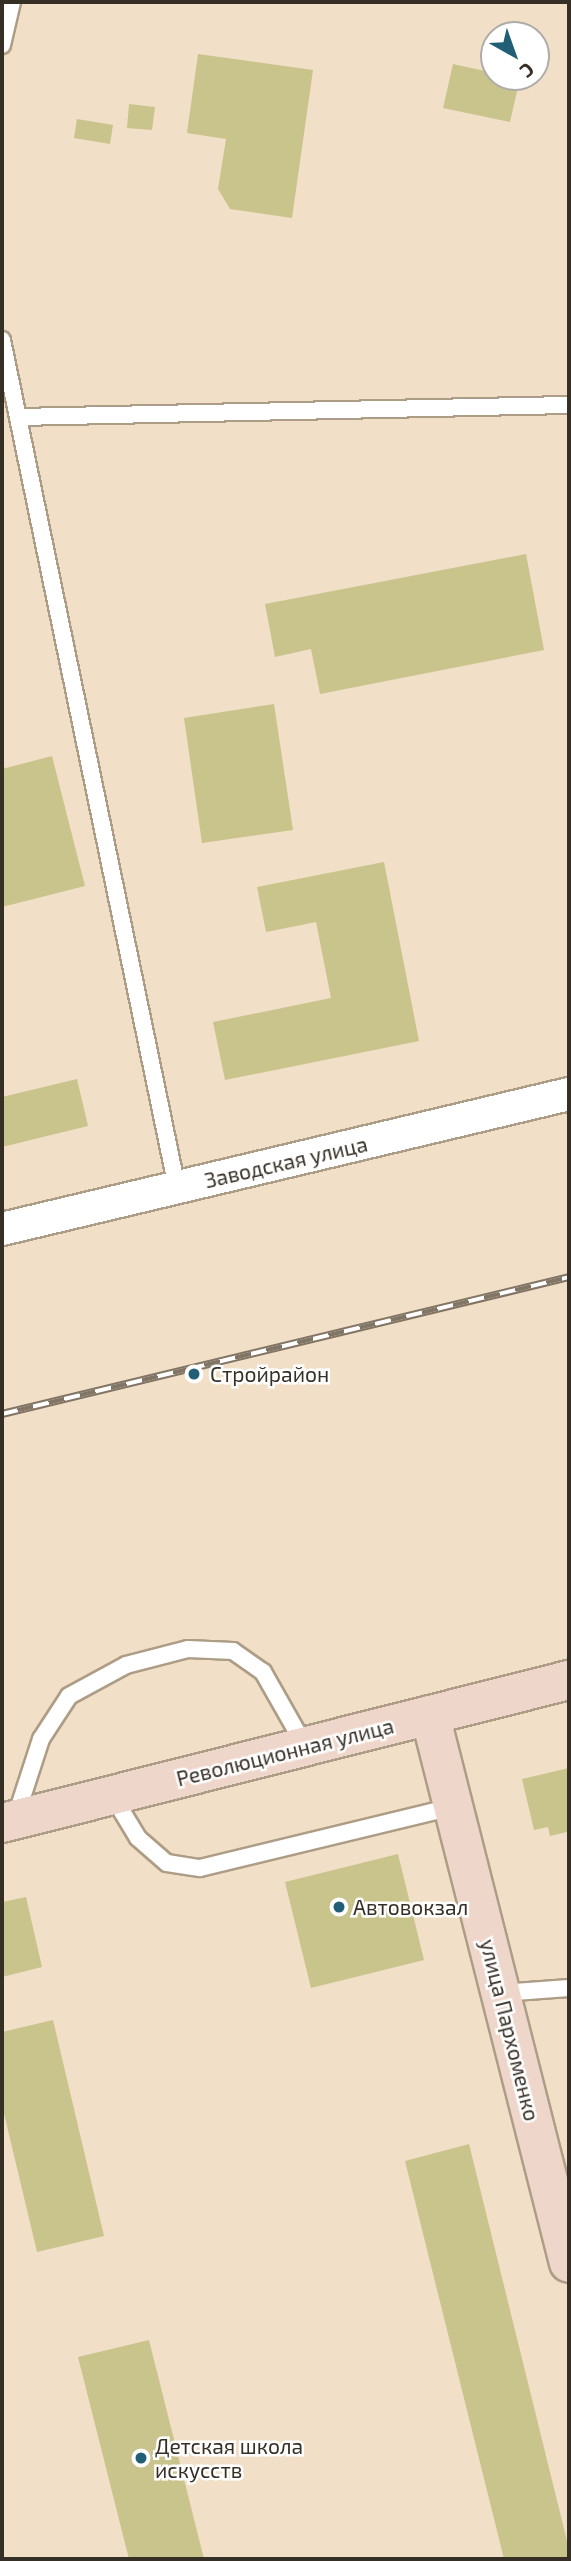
<!DOCTYPE html>
<html>
<head>
<meta charset="utf-8">
<style>
	body { margin:0 }
	#map { position:relative; width:571px; height:2561px; overflow:hidden; background:#f2dfc7; font-family:"Exo 2",sans-serif }
	div>[style] { position:absolute }
	[style*='--x'] { left:calc(var(--x)*1px); top:calc(var(--y)*1px); width:calc(var(--w)*1px); rotate:calc(var(--a)*1deg) }
	.building>* { inset:0; background:#c8c48c }
	.roads { filter:drop-shadow(2px 0 #ae9d86) drop-shadow(-2px 0 #ae9d86) drop-shadow(0 2px #ae9d86) drop-shadow(0 -2px #ae9d86) }
	.lane>* { height:16px; margin:-8px; padding:0 8px; transform-origin:8px; border-radius:8px; background:#fff }
	.street>* { height:32px; margin:-16px; padding:0 16px; transform-origin:16px; border-radius:16px; background:#fff }
	.secondary>* { height:38px; margin:-19px; padding:0 19px; transform-origin:19px; border-radius:19px; background:#efd6ca }
	.rail>* { height:8px; margin-top:-4px; transform-origin:0; background:repeating-linear-gradient(90deg,#fff 0 16px,#817566 0 32px); box-sizing:border-box; border-block:2px solid #817566 }
	.dots>* { width:19px; height:19px; translate:-50% -50%; box-sizing:border-box; border:4px solid #fff; border-radius:50% }
	span { translate:-50% -50%; white-space:nowrap; text-align:center; line-height:1.15; -webkit-text-stroke:5px #fff; paint-order:stroke }
	.street-label { font-size:21px; color:#362f26 }
	.poi-label { font-size:21px; color:#362f26 }
	.left { translate:0 -50%; text-align:left }
	.frame { position:absolute; inset:0; border:4px solid #362f26; pointer-events:none }
	.north { position:absolute; left:480px; top:21px; width:70px; height:70px; box-sizing:border-box; background:#fff; border:2px solid #afaca8; border-radius:50%; rotate:140deg; font-size:19px; font-weight:700; line-height:28px; text-align:center; color:#362f26 }
	.north::after { content:''; display:block; margin:auto; width:24px; height:32px; background:#215f76; clip-path:polygon(50% 0,100% 100%,50% 72%,0 100%) }
</style>
</head>
<body>
<div id="map">
	<div class="building">
		<div style="clip-path:polygon(198px 54px,313px 70px,292px 218px,230px 209px,218px 189px,226px 139px,187px 133px)"></div>
		<div style="clip-path:polygon(453px 64px,494px 73px,494px 77px,520px 78px,510px 122px,443px 108px)"></div>
		<div style="clip-path:polygon(129px 104px,155px 107px,152px 130px,127px 128px)"></div>
		<div style="clip-path:polygon(77px 119px,113px 125px,110px 144px,74px 138px)"></div>
		<div style="clip-path:polygon(526px 554px,544px 650px,320px 694px,311px 649px,275px 657px,265px 604px)"></div>
		<div style="clip-path:polygon(274px 704px,293px 830px,202px 843px,184px 718px)"></div>
		<div style="clip-path:polygon(52px 756px,85px 886px,2px 907px,2px 769px)"></div>
		<div style="clip-path:polygon(384px 862px,419px 1041px,225px 1080px,213px 1022px,331px 998px,316px 922px,266px 932px,257px 887px)"></div>
		<div style="clip-path:polygon(77px 1079px,88px 1126px,2px 1147px,2px 1097px)"></div>
		<div style="clip-path:polygon(569px 1768px,567px 1832px,550px 1836px,548px 1827px,534px 1830px,522px 1779px)"></div>
		<div style="clip-path:polygon(398px 1854px,424px 1960px,311px 1988px,285px 1882px)"></div>
		<div style="clip-path:polygon(26px 1897px,42px 1967px,2px 1977px,2px 1902px)"></div>
		<div style="clip-path:polygon(53px 2020px,104px 2236px,37px 2252px,2px 2105px,2px 2032px)"></div>
		<div style="clip-path:polygon(469px 2144px,569px 2549px,569px 2559px,504px 2559px,405px 2161px)"></div>
		<div style="clip-path:polygon(149px 2340px,204px 2559px,129px 2559px,78px 2357px)"></div>
	</div>
	<div class="roads">
		<div class="lane">
			<div style="--x:2;--y:45;--w:44;--a:-76.9"></div>
			<div style="--x:2;--y:340;--w:866;--a:78.34"></div>
			<div style="--x:18;--y:417;--w:551;--a:-1.25"></div>
			<div style="--x:112;--y:1795;--w:50;--a:58.8"></div>
			<div style="--x:138;--y:1838;--w:38;--a:41"></div>
			<div style="--x:167;--y:1863;--w:33;--a:9"></div>
			<div style="--x:200;--y:1868;--w:260;--a:-13.6"></div>
			<div style="--x:16;--y:1816;--w:81;--a:-72"></div>
			<div style="--x:41;--y:1739;--w:51;--a:-56.9"></div>
			<div style="--x:69;--y:1696;--w:65;--a:-28.5"></div>
			<div style="--x:126;--y:1665;--w:64;--a:-14.5"></div>
			<div style="--x:188;--y:1649;--w:45;--a:2.5"></div>
			<div style="--x:233;--y:1651;--w:37;--a:35"></div>
			<div style="--x:263;--y:1672;--w:85;--a:60.4"></div>
			<div style="--x:501;--y:1993;--w:68;--a:-4.2"></div>
		</div>
		<div class="street">
			<div style="--x:2;--y:1229;--w:583;--a:-13.39"></div>
		</div>
		<div class="secondary">
			<div style="--x:430;--y:1715;--w:565;--a:75.77"></div>
			<div style="--x:2;--y:1823;--w:585;--a:-14.16"></div>
		</div>
	</div>
	<div class="rail">
		<div style="--x:2;--y:1414;--w:583;--a:-13.58"></div>
	</div>
	<div class="dots">
		<div style="left:194px;top:1374px;background:#215f76"></div>
		<div style="left:339px;top:1907px;background:#215f76"></div>
		<div style="left:141px;top:2458px;background:#215f76"></div>
	</div>
	<div class="street-label">
		<span style="left:286px;top:1162px;rotate:-13deg">Заводская улица</span>
		<span style="left:285px;top:1752px;rotate:-14deg">Революционная улица</span>
		<span style="left:510px;top:2030px;rotate:76deg">улица Пархоменко</span>
	</div>
	<div class="poi-label">
		<span class="left" style="left:210px;top:1374px">Стройрайон</span>
		<span class="left" style="left:353px;top:1907px">Автовокзал</span>
		<span class="left" style="left:155px;top:2458px">Детская школа<br>искусств</span>
	</div>
	<div class="frame"></div>
	<div class="north">С</div>
</div>
</body>
</html>
